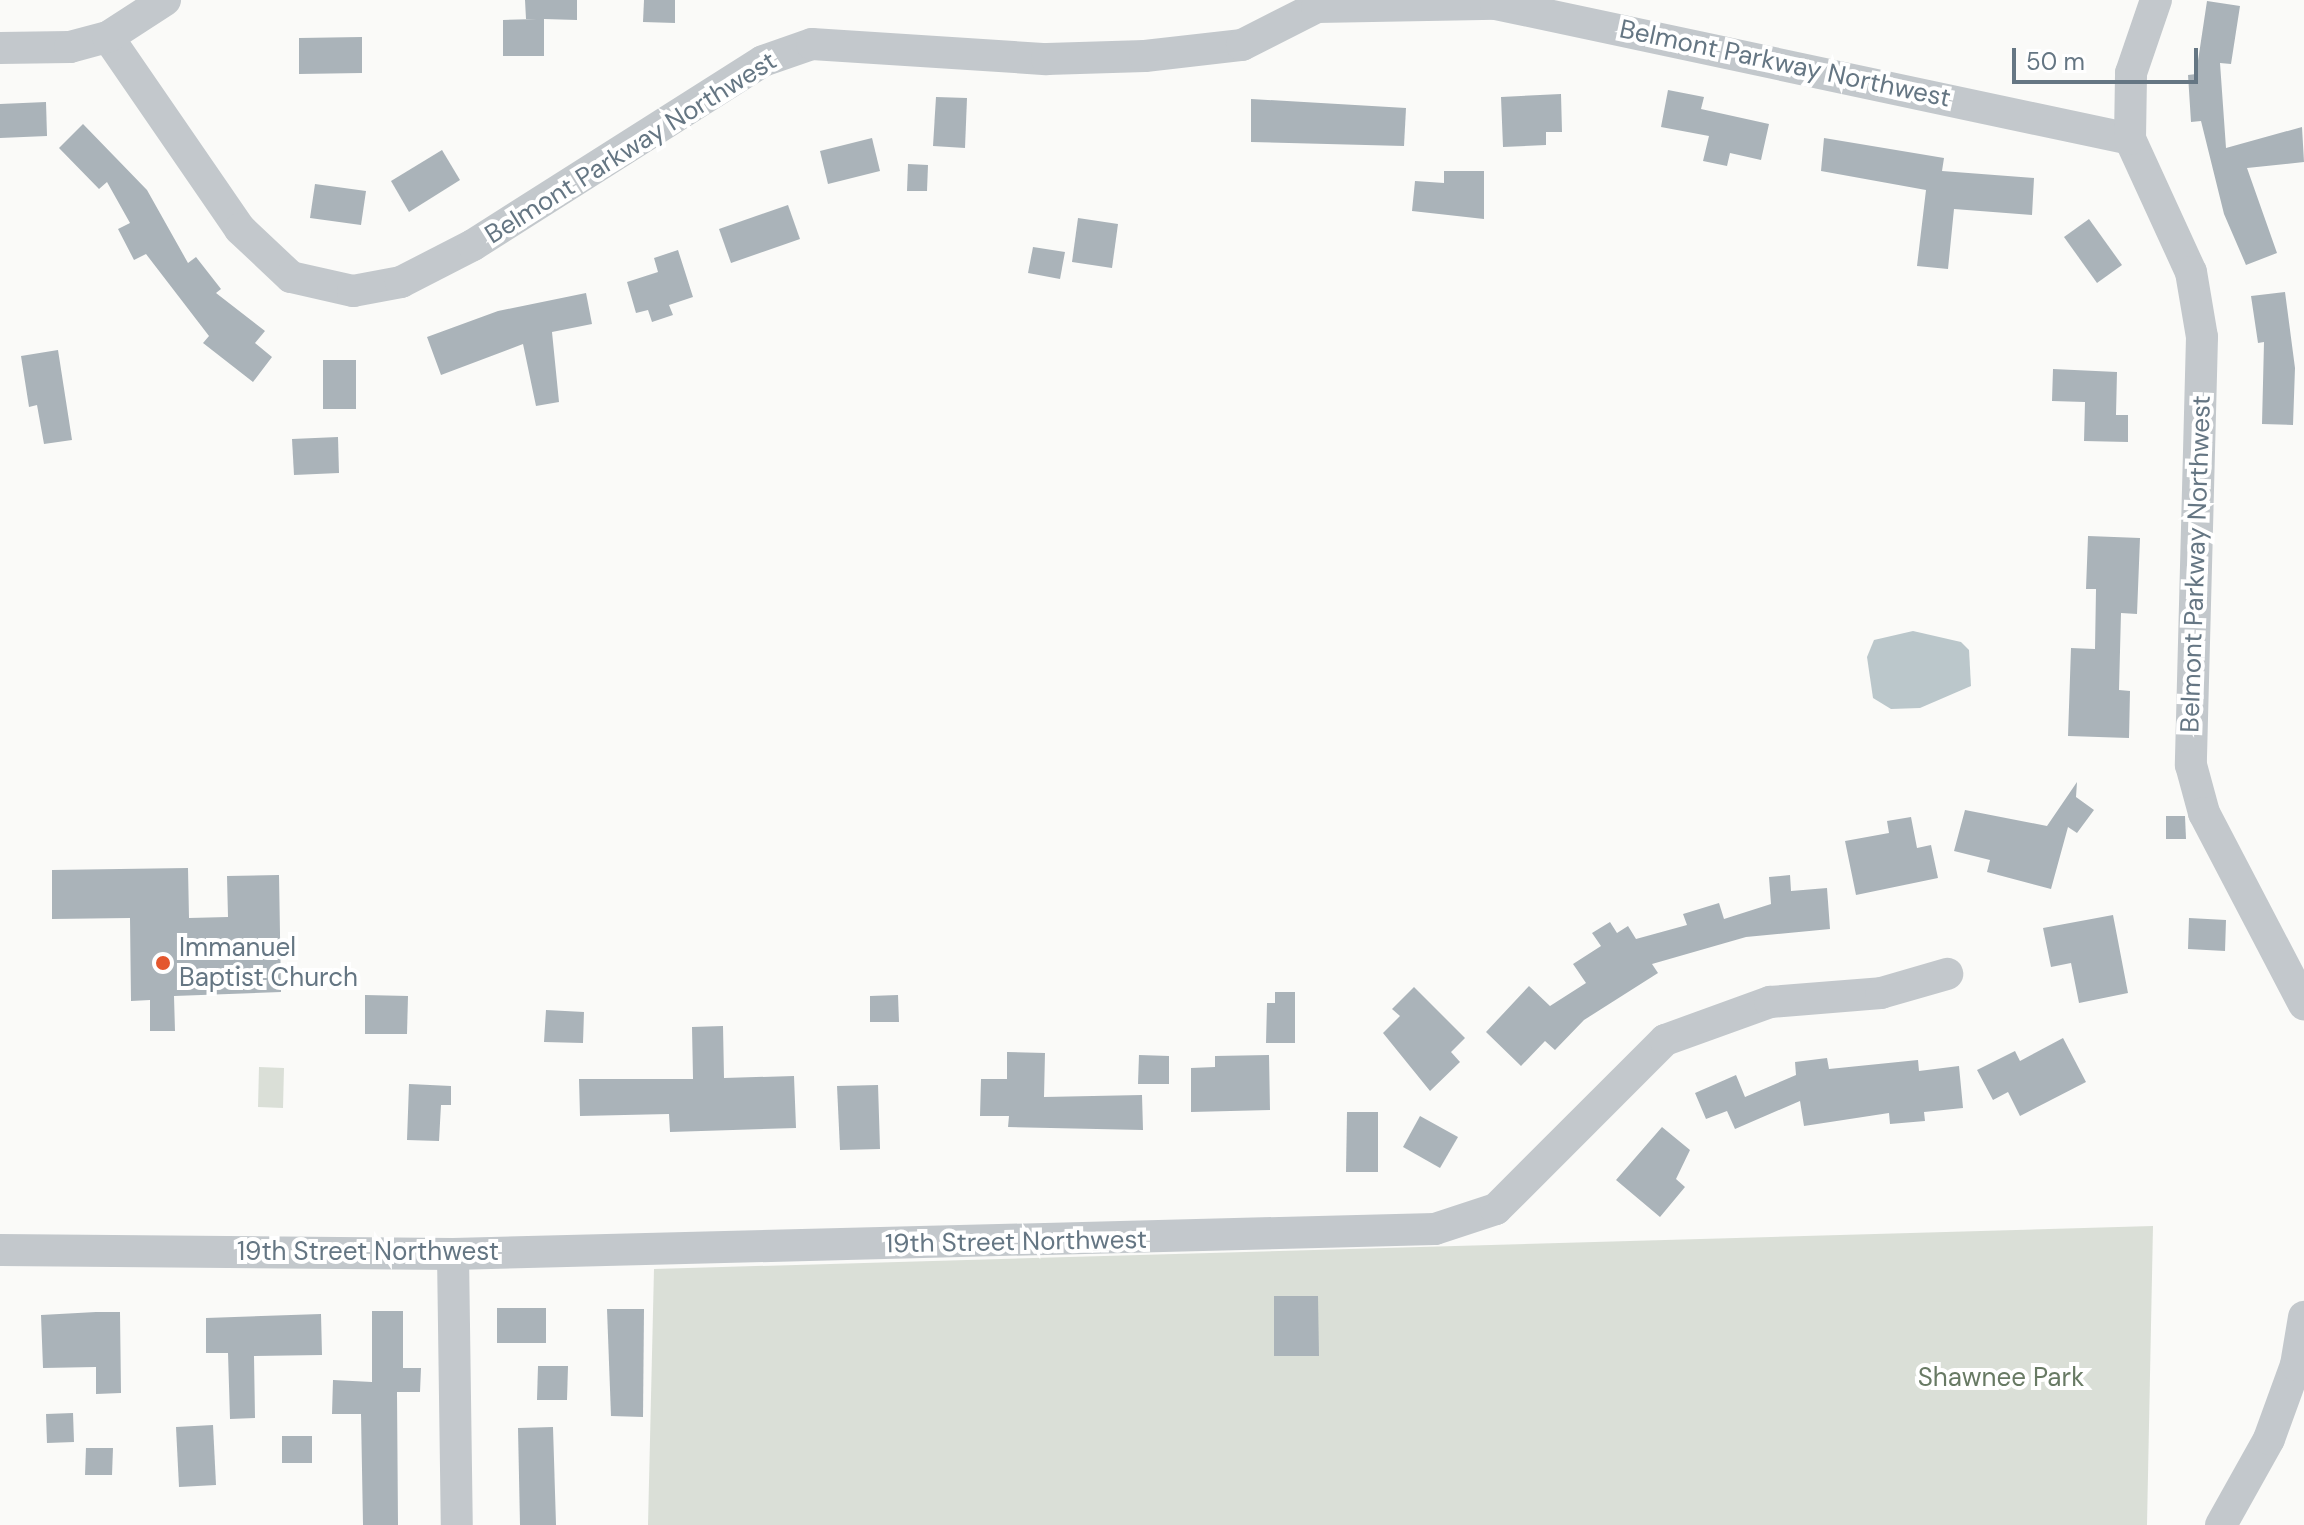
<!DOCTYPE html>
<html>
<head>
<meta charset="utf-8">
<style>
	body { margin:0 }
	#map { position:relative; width:2304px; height:1525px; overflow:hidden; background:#fafaf8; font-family:"DM Sans",sans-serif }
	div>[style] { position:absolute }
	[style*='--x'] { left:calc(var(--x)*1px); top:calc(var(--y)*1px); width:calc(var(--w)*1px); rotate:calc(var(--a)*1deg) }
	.green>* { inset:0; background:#dadfd7 }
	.water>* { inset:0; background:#bbc7cb }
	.building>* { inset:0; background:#aab3b9 }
	.minor>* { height:32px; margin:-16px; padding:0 16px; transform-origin:16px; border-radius:16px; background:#c3c8cc }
	.dots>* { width:22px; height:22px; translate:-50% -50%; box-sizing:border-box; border:4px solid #fff; border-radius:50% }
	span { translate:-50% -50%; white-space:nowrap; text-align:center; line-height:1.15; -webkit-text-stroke:8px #fff; paint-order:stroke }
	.street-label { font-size:26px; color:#657683 }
	.poi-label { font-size:26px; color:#657683 }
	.left { translate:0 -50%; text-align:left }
	.park-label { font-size:26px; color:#687a64 }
	.scale { position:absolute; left:2012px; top:48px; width:186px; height:36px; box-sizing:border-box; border:4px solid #657683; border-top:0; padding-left:10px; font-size:24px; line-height:28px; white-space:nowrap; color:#657683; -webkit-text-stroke:6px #fff; paint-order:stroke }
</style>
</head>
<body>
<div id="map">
	<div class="green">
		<div style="clip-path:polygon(259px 1067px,284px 1068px,283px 1108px,258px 1107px)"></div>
		<div style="clip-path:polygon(2153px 1226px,2147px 1525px,648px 1525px,654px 1269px)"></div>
	</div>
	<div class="water">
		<div style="clip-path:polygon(1913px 631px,1961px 642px,1969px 650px,1971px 686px,1920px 708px,1891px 709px,1873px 698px,1867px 657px,1874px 640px)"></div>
	</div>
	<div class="building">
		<div style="clip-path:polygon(525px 0,577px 0,577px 20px,544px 19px,544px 56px,503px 56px,503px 20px,537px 19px,526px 19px)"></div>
		<div style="clip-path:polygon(644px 0,675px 0,675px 23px,643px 22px)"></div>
		<div style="clip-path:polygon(2207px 1px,2240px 6px,2231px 64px,2220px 63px,2226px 148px,2302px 127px,2304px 162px,2247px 168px,2277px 253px,2246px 265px,2224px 214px,2201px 121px,2191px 122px,2188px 75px,2196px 74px)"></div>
		<div style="clip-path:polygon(362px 37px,362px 73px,299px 74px,299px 38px)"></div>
		<div style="clip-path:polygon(1668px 90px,1704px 97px,1701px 109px,1769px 124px,1761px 160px,1730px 153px,1727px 166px,1703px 161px,1709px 136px,1661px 127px)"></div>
		<div style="clip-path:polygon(1561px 94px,1562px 132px,1546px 132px,1546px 145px,1503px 147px,1501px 97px)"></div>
		<div style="clip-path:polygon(936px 97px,967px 98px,965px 148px,933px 146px)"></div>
		<div style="clip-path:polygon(1251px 99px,1406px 108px,1404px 146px,1251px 142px)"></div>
		<div style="clip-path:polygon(46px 102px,47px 136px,0 138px,0 104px)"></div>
		<div style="clip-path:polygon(83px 124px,147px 190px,188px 263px,196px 257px,221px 289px,216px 293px,265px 331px,255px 343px,272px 357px,253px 382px,203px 343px,209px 336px,146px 254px,134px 260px,118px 229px,130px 223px,107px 182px,99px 189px,59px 148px)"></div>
		<div style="clip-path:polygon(872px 138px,880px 171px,828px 184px,820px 151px)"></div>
		<div style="clip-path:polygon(1824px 138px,1944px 158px,1942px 171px,2034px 178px,2032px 215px,1954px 209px,1948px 269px,1917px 266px,1926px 190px,1821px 171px)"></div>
		<div style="clip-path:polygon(442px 150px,460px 180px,409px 212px,391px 181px)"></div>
		<div style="clip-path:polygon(908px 164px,928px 165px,927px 191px,907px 191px)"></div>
		<div style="clip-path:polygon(1444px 171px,1484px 171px,1484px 219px,1412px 211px,1415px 181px,1444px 183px)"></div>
		<div style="clip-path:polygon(315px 184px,366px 191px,361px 225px,310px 218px)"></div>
		<div style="clip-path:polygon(788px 205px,800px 239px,731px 263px,719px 229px)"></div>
		<div style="clip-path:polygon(1078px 218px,1118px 224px,1112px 268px,1072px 262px)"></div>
		<div style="clip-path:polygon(2089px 219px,2122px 265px,2097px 283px,2064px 237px)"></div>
		<div style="clip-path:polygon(1033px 247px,1065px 252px,1060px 279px,1028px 273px)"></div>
		<div style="clip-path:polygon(678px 250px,693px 297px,669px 305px,673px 315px,652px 322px,648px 310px,636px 313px,627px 282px,658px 272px,654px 258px)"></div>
		<div style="clip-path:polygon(2285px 292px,2295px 368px,2293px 425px,2262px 424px,2264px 342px,2258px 343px,2251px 296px)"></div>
		<div style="clip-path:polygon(586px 293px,592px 324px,552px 332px,559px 402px,536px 406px,523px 344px,441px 375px,427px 337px,498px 311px)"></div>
		<div style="clip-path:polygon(58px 350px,72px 440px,44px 444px,37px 405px,29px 407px,21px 356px)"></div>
		<div style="clip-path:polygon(323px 360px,356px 360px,356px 409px,323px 409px)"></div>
		<div style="clip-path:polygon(2053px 369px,2117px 372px,2116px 415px,2128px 415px,2128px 442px,2084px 441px,2085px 402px,2052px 401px)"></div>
		<div style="clip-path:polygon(338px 437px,339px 473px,294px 475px,292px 439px)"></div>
		<div style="clip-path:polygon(2088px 536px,2140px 538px,2137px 614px,2121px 613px,2119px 690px,2130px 691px,2129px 738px,2068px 736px,2071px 648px,2095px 649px,2096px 589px,2086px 589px)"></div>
		<div style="clip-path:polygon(2077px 782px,2076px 797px,2094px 810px,2077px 833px,2068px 827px,2051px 889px,1987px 872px,1990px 860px,1954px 851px,1965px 810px,2047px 826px)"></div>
		<div style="clip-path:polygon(2166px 816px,2185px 816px,2186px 839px,2166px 839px)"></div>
		<div style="clip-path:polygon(1911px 817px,1917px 848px,1931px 845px,1938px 878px,1856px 895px,1845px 841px,1889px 833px,1887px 821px)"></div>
		<div style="clip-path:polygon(188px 868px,189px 918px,228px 917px,227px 876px,279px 875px,281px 992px,174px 996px,175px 1031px,150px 1031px,150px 1000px,131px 1001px,130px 918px,52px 919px,52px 870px)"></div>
		<div style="clip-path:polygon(1790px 875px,1791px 891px,1827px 888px,1830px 929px,1746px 937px,1652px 964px,1658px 973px,1584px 1020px,1555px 1050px,1545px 1041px,1521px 1066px,1486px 1032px,1529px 986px,1550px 1006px,1586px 983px,1573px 964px,1601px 946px,1592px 933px,1610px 922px,1617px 933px,1628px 926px,1636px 939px,1687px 925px,1683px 914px,1719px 903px,1724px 919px,1771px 904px,1769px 877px)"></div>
		<div style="clip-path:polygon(2113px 915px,2128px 993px,2079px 1003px,2071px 963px,2051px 967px,2043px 928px)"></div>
		<div style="clip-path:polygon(2189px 918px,2226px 920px,2225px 951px,2188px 949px)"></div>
		<div style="clip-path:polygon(1414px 987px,1465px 1038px,1451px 1052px,1460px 1062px,1430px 1091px,1383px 1033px,1400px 1016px,1392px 1009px)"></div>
		<div style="clip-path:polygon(1275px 992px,1295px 992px,1295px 1043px,1266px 1043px,1267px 1003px,1275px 1003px)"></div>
		<div style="clip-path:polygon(365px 995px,408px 996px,407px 1034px,365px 1034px)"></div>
		<div style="clip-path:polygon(898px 995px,899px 1022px,870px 1022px,870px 996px)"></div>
		<div style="clip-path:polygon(546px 1010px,584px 1012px,583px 1043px,544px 1042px)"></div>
		<div style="clip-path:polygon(723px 1026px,724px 1078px,794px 1076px,796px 1128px,670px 1132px,669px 1114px,580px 1116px,579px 1079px,693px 1079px,692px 1027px)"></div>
		<div style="clip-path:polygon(2063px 1038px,2086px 1082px,2020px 1116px,2008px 1092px,1993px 1100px,1977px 1070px,2015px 1051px,2020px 1061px)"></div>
		<div style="clip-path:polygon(1007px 1052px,1045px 1053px,1044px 1097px,1142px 1095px,1143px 1130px,1008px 1127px,1009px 1116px,980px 1116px,981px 1079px,1007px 1079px)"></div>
		<div style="clip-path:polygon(1139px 1055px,1169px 1056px,1169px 1084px,1138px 1084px)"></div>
		<div style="clip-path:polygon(1269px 1055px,1270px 1110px,1191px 1112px,1191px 1068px,1215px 1067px,1215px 1056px)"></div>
		<div style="clip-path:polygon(1827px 1058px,1829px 1069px,1918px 1060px,1919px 1071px,1959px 1066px,1963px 1108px,1924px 1112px,1925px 1121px,1890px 1124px,1889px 1113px,1804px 1126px,1800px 1101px,1735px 1129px,1727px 1111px,1706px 1119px,1695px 1093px,1736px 1075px,1745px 1097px,1796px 1075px,1795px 1062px)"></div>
		<div style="clip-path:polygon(409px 1084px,451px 1086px,451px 1105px,441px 1105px,439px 1141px,407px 1140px)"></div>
		<div style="clip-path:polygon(878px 1085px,880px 1149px,840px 1150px,837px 1086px)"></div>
		<div style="clip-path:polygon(1347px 1112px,1378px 1112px,1378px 1172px,1346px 1172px)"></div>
		<div style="clip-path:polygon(1420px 1116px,1458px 1137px,1440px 1168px,1403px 1147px)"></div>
		<div style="clip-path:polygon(1662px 1127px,1690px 1150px,1676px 1179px,1685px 1187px,1660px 1217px,1616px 1180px)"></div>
		<div style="clip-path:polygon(1274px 1296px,1318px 1296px,1319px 1356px,1274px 1356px)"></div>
		<div style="clip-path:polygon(497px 1308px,546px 1308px,546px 1343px,497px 1343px)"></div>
		<div style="clip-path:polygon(607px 1309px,644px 1309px,643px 1417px,611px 1416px)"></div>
		<div style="clip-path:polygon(372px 1311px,403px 1311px,403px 1368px,421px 1368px,420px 1392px,397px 1392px,398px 1525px,363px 1525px,361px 1414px,332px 1414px,333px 1380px,372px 1382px)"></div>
		<div style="clip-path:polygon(96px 1312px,120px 1312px,121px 1393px,96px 1394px,96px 1367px,43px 1368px,41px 1315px)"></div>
		<div style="clip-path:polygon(321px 1314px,322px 1355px,254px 1356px,255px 1418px,230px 1419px,228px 1353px,206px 1353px,206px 1318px)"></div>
		<div style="clip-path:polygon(538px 1366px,568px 1366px,567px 1400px,537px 1400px)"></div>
		<div style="clip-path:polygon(73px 1413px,74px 1442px,47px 1443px,46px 1414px)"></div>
		<div style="clip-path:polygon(213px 1425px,216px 1485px,179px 1487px,176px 1427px)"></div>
		<div style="clip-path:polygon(553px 1427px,556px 1525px,520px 1525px,518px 1428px)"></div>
		<div style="clip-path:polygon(282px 1436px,312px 1436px,312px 1463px,282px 1463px)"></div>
		<div style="clip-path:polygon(86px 1448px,113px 1448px,112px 1475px,85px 1475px)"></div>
	</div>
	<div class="minor">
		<div style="--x:108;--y:37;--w:233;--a:55.5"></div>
		<div style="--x:240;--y:229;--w:70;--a:43.3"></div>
		<div style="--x:291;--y:277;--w:64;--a:12.7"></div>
		<div style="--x:353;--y:291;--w:49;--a:-10.6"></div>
		<div style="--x:401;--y:282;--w:81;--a:-27.2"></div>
		<div style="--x:473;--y:245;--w:343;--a:-32.4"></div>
		<div style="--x:763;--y:61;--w:52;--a:-19.1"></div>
		<div style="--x:812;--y:44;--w:235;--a:3.7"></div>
		<div style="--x:1047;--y:59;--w:98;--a:-1.8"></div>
		<div style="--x:1145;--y:56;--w:98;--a:-6.5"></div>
		<div style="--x:1242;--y:45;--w:84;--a:-26.9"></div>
		<div style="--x:1317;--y:7;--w:179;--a:-1"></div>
		<div style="--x:1496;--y:4;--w:648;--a:12.02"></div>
		<div style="--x:2130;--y:139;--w:146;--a:65.4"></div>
		<div style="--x:2191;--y:272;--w:66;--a:80.4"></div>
		<div style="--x:2202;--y:337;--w:428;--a:91.5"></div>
		<div style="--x:2191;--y:765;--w:50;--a:74.8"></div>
		<div style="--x:2204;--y:813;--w:216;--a:62.4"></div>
		<div style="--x:0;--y:48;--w:70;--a:-0.8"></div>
		<div style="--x:70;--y:47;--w:39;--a:-15"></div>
		<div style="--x:108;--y:37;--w:68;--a:-33"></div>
		<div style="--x:2130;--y:139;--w:66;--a:-89.1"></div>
		<div style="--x:2131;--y:73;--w:77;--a:-71.1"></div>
		<div style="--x:0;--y:1250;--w:453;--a:0.5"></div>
		<div style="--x:453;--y:1254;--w:982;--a:-1.46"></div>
		<div style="--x:1435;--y:1229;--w:64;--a:-18.2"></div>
		<div style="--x:1496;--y:1209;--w:239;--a:-45"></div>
		<div style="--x:1665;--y:1040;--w:112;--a:-19.9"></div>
		<div style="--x:1770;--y:1002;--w:111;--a:-4.6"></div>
		<div style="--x:1881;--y:993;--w:69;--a:-16.1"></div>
		<div style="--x:453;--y:1254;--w:271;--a:89.2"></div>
		<div style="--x:2221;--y:1525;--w:98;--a:-60.8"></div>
		<div style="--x:2269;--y:1439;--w:79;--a:-70"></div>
		<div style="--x:2296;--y:1365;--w:49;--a:-80.5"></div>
	</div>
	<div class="dots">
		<div style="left:163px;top:963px;background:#e4572e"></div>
	</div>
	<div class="street-label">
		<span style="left:1785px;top:64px;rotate:12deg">Belmont Parkway Northwest</span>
		<span style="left:631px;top:148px;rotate:-32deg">Belmont Parkway Northwest</span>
		<span style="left:2196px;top:564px;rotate:-88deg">Belmont Parkway Northwest</span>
		<span style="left:1016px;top:1242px;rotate:-1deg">19th Street Northwest</span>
		<span style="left:368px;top:1252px">19th Street Northwest</span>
	</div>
	<div class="poi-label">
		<span class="left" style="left:179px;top:963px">Immanuel<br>Baptist Church</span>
	</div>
	<div class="park-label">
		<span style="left:2001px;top:1378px">Shawnee Park</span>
	</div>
	<div class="scale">50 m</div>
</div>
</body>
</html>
